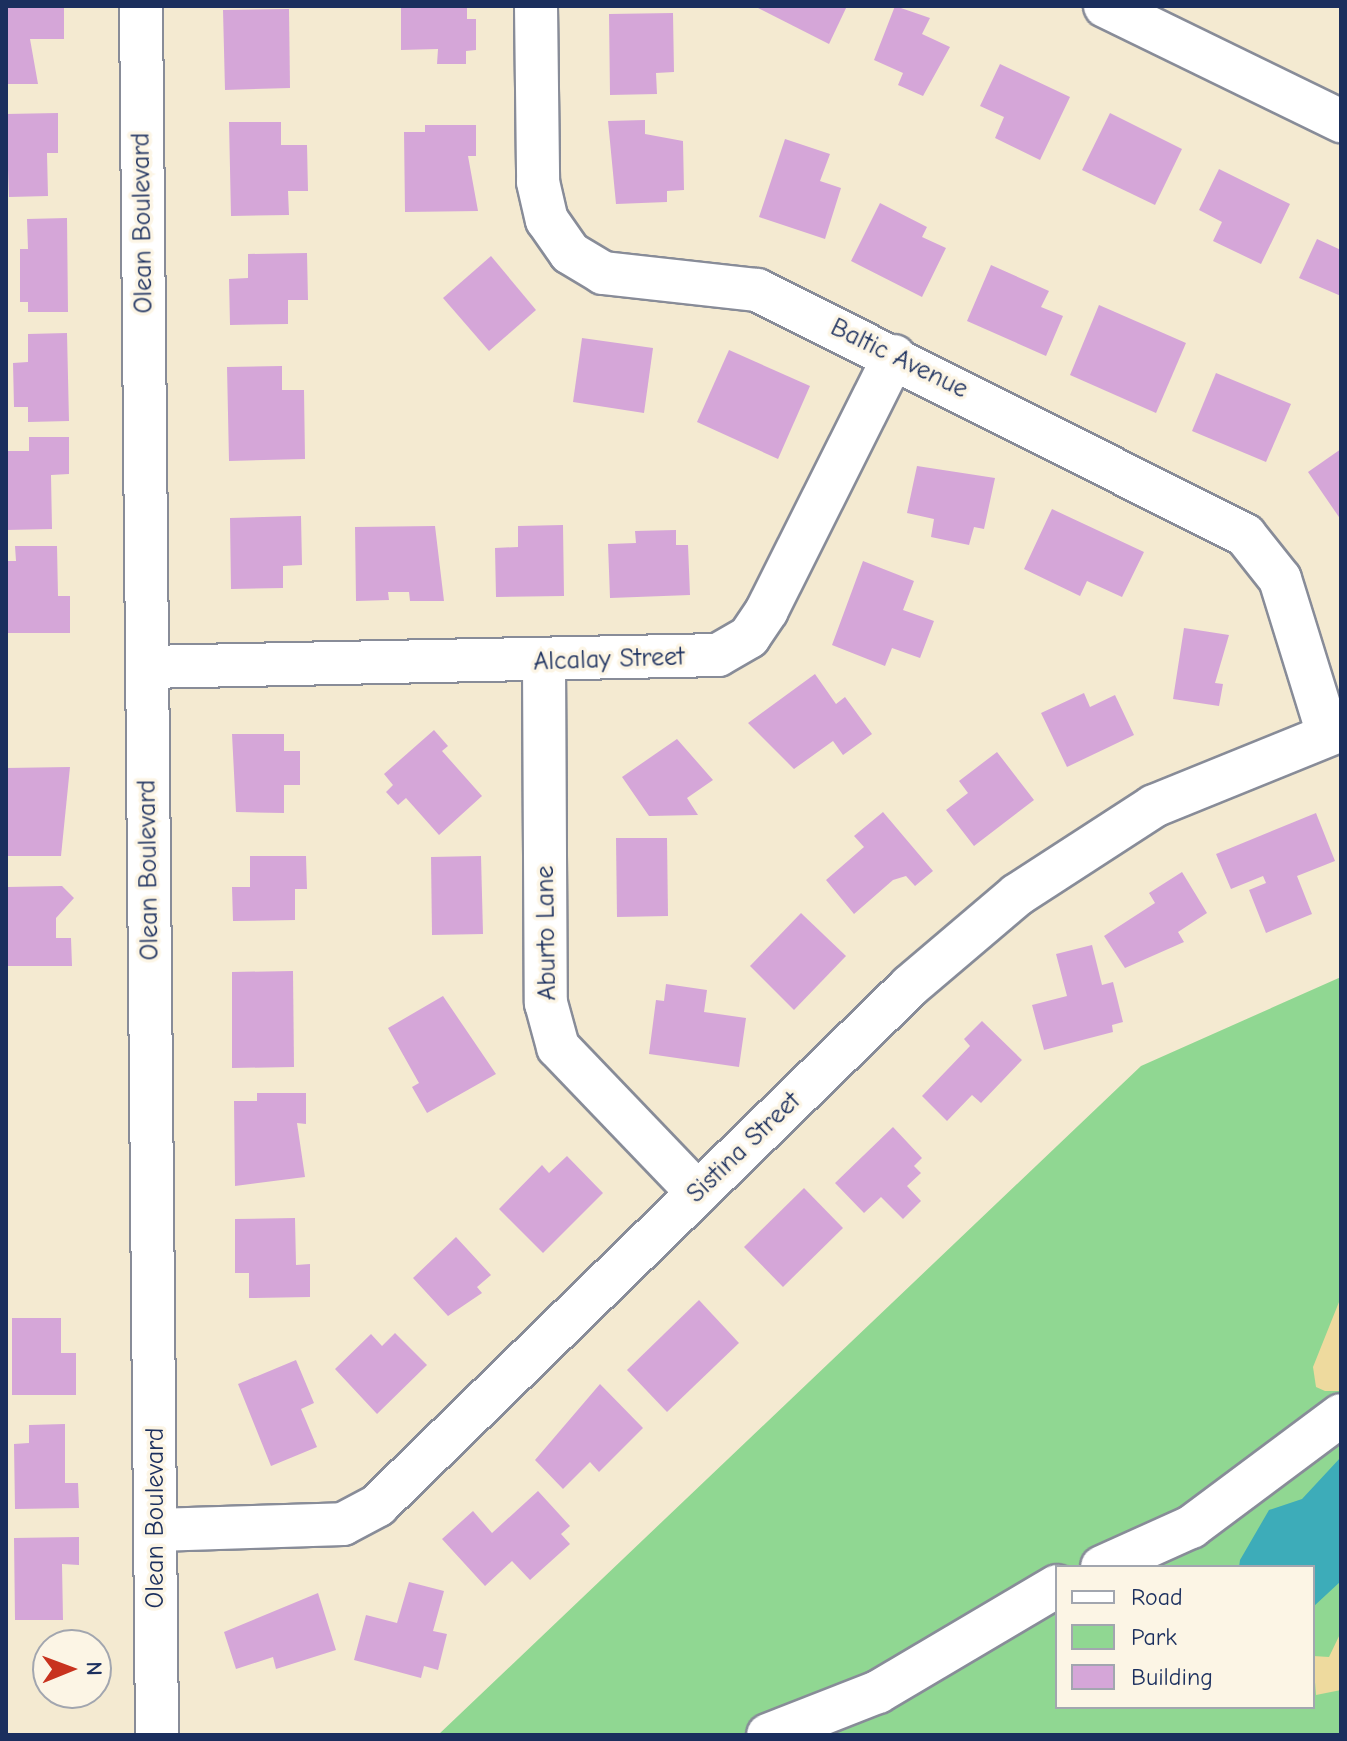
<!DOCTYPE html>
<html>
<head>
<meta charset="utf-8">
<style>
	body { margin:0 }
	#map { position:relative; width:1347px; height:1741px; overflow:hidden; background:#f4ead1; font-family:"Comic Neue",sans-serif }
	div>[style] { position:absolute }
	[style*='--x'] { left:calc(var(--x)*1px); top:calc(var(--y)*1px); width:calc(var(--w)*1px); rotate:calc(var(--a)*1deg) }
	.green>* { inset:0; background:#90d792 }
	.sand>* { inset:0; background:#eeda9e }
	.water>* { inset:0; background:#3dacb9 }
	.building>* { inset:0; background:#d5a6d8 }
	.roads { filter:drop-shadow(2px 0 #888c98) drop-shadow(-2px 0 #888c98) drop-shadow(0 2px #888c98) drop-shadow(0 -2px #888c98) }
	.minor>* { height:42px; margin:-21px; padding:0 21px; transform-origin:21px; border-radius:21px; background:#fff }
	span { translate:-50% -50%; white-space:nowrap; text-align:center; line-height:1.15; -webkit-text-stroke:7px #fcf5e5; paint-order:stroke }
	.street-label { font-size:26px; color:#1b2f5e }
	.frame { position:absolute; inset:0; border:8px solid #1b2f5e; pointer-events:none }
	.legend { position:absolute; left:1055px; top:1565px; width:260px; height:144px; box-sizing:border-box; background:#fcf5e5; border:2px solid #a2a6af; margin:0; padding:10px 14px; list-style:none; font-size:24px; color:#1b2f5e }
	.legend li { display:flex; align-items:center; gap:16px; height:40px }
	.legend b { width:40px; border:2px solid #a2a6af }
	.north { position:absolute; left:32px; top:1629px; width:80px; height:80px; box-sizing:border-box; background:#fcf5e5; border:2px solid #a2a6af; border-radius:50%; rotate:89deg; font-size:22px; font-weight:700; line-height:32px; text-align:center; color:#1b2f5e }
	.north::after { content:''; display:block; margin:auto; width:28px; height:36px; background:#c8321e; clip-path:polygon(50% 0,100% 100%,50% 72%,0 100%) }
</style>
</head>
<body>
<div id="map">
	<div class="green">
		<div style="clip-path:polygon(evenodd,1341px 977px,1341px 1735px,438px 1735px,1141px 1066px,1341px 977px,1057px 1567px,1313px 1567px,1313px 1707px,1057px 1707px,1057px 1567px)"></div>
	</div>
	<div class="sand">
		<div style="clip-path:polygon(1341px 1297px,1341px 1391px,1325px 1391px,1316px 1387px,1313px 1367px)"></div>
		<div style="clip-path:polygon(1341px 1632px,1341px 1690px,1316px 1695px,1313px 1656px,1329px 1657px)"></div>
	</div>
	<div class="water">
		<div style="clip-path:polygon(1341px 1457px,1341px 1581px,1313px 1607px,1313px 1567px,1239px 1567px,1240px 1560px,1269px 1510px,1302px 1499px)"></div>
	</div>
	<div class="building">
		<div style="clip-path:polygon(401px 6px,467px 6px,467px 19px,476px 19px,476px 50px,466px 51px,466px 64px,437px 64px,438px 49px,401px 50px)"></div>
		<div style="clip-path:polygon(754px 6px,847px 6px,829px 44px)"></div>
		<div style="clip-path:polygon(895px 6px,930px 18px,922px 34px,950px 47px,923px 96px,898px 85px,903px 73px,874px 60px)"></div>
		<div style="clip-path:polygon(6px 7px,64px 7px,64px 39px,30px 39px,38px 84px,6px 84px)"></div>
		<div style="clip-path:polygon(289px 9px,290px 88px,225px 90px,223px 10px)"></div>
		<div style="clip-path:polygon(673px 13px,674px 72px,656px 73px,657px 94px,610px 95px,609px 14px)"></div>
		<div style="clip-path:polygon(1000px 64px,1070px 97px,1040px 160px,995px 138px,1004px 117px,980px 106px)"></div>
		<div style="clip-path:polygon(58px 113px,58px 153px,47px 153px,48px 196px,9px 197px,6px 114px)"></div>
		<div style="clip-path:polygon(1110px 113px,1182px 149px,1155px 205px,1082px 170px)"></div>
		<div style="clip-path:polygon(645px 120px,645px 134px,683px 141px,684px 190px,667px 191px,667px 202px,616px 204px,608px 121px)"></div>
		<div style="clip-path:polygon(229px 122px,281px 122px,281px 145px,307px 145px,308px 191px,288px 191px,289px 215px,231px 216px)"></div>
		<div style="clip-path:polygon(425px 125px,476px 125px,476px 156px,468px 156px,478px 211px,405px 212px,404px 132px,425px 132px)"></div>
		<div style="clip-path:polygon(785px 139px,830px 154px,820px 181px,841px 188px,825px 239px,759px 217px)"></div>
		<div style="clip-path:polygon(1219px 169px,1290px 204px,1261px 264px,1213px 241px,1222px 222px,1199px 210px)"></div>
		<div style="clip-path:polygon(880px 203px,927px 227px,922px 237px,946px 248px,922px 297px,851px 261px)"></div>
		<div style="clip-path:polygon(67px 218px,68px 312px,28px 312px,28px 302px,20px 302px,20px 249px,28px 249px,27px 219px)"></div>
		<div style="clip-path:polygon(1317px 239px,1341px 250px,1341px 296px,1299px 278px)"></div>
		<div style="clip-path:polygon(307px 253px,308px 300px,288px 300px,288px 324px,230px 325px,229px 279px,248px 278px,248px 254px)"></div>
		<div style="clip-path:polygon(491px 256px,536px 310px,489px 351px,443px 298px)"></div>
		<div style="clip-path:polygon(991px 265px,1049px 291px,1041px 307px,1063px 316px,1046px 356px,967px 321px)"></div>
		<div style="clip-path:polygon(1099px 305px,1186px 343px,1156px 413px,1070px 375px)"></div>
		<div style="clip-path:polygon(67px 333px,69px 421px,28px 422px,28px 407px,14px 407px,13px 363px,28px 362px,28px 334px)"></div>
		<div style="clip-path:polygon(582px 338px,653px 348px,644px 413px,573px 402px)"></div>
		<div style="clip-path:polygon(729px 350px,810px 386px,778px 459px,697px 422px)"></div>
		<div style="clip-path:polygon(282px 366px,282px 390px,304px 390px,305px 459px,229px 461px,227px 367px)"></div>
		<div style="clip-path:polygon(1216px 373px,1291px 404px,1266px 462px,1192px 431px)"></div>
		<div style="clip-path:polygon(29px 437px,69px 437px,69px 474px,51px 475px,52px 529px,6px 530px,6px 451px,29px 451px)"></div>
		<div style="clip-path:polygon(1341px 449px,1341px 520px,1308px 472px)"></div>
		<div style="clip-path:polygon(917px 466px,995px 478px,984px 529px,974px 527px,969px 545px,931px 537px,934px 519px,907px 513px)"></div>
		<div style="clip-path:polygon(1052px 509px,1144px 552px,1122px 597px,1087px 581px,1080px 596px,1024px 569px)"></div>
		<div style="clip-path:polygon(301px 516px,302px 565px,283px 566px,283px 588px,231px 589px,230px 518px)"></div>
		<div style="clip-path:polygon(563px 525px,564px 596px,496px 597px,495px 548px,518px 547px,518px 526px)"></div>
		<div style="clip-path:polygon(435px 526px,444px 601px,410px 601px,409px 592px,388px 592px,389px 600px,356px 601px,355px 527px)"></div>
		<div style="clip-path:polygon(676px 530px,676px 545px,688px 545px,690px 595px,610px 598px,608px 544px,636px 543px,635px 531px)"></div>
		<div style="clip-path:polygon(15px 546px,57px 546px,58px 596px,70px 596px,70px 633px,6px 633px,6px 561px,16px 561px)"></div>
		<div style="clip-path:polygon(863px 561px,914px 581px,903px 610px,934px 621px,920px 658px,892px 648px,885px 666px,832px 645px)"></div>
		<div style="clip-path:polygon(1184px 628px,1229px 635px,1215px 683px,1223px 684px,1219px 706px,1173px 699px)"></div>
		<div style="clip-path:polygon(815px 674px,836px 704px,845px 697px,872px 734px,843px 755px,833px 741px,794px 769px,748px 723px)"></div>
		<div style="clip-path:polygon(1084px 693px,1090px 707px,1115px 695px,1134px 735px,1067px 767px,1041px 713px)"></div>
		<div style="clip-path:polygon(434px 730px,448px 746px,442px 751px,482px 796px,439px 835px,406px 798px,398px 805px,386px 792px,393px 785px,384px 774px)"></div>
		<div style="clip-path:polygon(232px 734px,284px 734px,284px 751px,300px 751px,300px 785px,284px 785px,284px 813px,236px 812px)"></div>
		<div style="clip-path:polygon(677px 739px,713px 780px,687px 798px,698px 815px,649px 816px,622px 777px)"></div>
		<div style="clip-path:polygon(997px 752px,1034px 800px,974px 846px,946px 810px,968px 793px,959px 781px)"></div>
		<div style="clip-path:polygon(70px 767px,61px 856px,6px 856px,6px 768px)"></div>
		<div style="clip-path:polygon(883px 812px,933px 871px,915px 886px,906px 876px,893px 880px,854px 914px,826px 880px,864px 847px,854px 836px)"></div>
		<div style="clip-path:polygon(1316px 813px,1335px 861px,1297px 876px,1312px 914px,1266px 933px,1249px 890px,1266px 883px,1263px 876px,1231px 889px,1216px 854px)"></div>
		<div style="clip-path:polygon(616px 838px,667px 838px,668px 916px,617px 917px)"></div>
		<div style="clip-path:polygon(250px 856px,306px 856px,307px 889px,295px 889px,295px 920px,233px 921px,232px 887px,250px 887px)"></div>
		<div style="clip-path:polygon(481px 856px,483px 934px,432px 935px,431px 857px)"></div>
		<div style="clip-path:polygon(1182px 872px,1207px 913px,1178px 932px,1184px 942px,1125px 968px,1104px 936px,1155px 903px,1149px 893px)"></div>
		<div style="clip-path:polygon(62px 886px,74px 898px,56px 918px,56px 938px,71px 938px,72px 966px,8px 966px,7px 887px)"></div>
		<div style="clip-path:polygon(801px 913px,846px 956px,794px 1010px,750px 966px)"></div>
		<div style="clip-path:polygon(1092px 945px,1102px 985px,1113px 982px,1123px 1022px,1112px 1025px,1113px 1032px,1044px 1050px,1032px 1005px,1067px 996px,1056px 954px)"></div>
		<div style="clip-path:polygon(293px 971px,294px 1067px,232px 1068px,232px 972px)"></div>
		<div style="clip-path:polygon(666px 984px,707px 990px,704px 1012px,746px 1018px,739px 1067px,649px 1054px,656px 1000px,664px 1001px)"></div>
		<div style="clip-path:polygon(443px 996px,496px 1074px,427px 1113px,412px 1087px,419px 1083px,388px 1028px)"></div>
		<div style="clip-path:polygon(982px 1021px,1022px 1060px,981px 1103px,972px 1095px,947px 1121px,922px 1096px,970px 1046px,964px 1039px)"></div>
		<div style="clip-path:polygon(257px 1093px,306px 1093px,306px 1124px,297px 1123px,305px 1177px,235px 1186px,234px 1101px,257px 1101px)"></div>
		<div style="clip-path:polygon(893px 1127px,922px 1158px,914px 1166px,921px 1173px,907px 1186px,921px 1201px,903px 1219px,881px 1197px,864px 1213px,835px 1183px)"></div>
		<div style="clip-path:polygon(567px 1156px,603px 1193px,543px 1253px,499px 1209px,542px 1165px,549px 1173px)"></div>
		<div style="clip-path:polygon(804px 1188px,843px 1228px,783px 1287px,744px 1247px)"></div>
		<div style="clip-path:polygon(295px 1218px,296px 1265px,310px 1264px,310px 1297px,249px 1298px,249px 1273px,235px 1273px,235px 1219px)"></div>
		<div style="clip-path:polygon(456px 1237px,491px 1275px,477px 1287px,482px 1293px,448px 1316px,413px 1278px)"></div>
		<div style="clip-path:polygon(699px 1300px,739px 1343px,667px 1412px,627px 1370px)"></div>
		<div style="clip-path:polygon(12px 1318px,61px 1318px,61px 1353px,76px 1353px,76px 1395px,12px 1395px)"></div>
		<div style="clip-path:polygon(395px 1333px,427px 1365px,377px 1414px,335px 1369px,371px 1334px,382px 1346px)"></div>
		<div style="clip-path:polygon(296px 1360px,314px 1403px,301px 1409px,317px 1447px,271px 1466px,238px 1384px)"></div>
		<div style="clip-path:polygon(600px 1384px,643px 1428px,599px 1472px,590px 1462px,563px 1489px,535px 1460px)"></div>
		<div style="clip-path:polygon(65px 1424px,65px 1483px,78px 1483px,79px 1508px,15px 1509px,14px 1444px,29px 1443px,29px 1425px)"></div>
		<div style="clip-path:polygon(538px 1491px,570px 1526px,561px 1534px,570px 1544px,530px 1580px,512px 1561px,485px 1586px,442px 1539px,473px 1511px,492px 1533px)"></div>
		<div style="clip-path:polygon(79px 1537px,79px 1565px,62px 1564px,63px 1620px,15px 1620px,14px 1538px)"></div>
		<div style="clip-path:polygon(409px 1582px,444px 1591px,433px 1631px,447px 1634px,438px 1670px,424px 1666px,421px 1678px,354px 1660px,366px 1615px,397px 1623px)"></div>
		<div style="clip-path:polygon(318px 1593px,336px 1650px,276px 1669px,273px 1657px,236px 1669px,224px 1632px)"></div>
	</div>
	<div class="roads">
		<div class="minor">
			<div style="--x:141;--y:6;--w:1729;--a:89.47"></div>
			<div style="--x:536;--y:6;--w:176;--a:89.3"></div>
			<div style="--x:538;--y:182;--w:39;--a:77"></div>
			<div style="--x:547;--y:220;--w:40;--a:55.1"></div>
			<div style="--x:570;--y:253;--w:39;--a:31"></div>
			<div style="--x:603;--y:273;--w:155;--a:6.3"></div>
			<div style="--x:757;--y:290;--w:546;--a:26.66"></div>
			<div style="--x:1245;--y:535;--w:56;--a:51.5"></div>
			<div style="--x:1280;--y:579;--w:162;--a:72.8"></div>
			<div style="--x:1105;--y:6;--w:263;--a:26"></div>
			<div style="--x:544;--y:663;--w:340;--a:89.7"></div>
			<div style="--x:546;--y:1003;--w:46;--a:74.7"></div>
			<div style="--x:558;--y:1047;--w:202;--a:46.2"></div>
			<div style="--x:147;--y:667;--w:571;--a:-1.2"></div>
			<div style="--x:718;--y:655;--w:36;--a:-30"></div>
			<div style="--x:749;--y:637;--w:32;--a:-56"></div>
			<div style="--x:767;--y:610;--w:284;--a:-63.4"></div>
			<div style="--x:156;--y:1530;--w:187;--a:-1.8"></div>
			<div style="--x:343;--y:1524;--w:40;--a:-28"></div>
			<div style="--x:378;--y:1505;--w:743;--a:-44.29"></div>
			<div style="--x:910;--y:986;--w:140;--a:-40.4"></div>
			<div style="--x:1017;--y:895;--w:163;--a:-33"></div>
			<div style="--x:1154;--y:806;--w:202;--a:-22.1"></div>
			<div style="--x:1102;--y:1567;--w:98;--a:-24.2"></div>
			<div style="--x:1191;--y:1527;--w:187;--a:-36.7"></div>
			<div style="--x:768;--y:1735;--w:118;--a:-21.4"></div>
			<div style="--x:878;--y:1692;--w:208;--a:-30.6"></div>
		</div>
	</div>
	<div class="street-label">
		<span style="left:143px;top:223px;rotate:-91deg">Olean Boulevard</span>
		<span style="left:899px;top:359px;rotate:26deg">Baltic Avenue</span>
		<span style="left:609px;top:660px;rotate:-2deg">Alcalay Street</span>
		<span style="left:149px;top:870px;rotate:-91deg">Olean Boulevard</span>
		<span style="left:547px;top:933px;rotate:-91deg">Aburto Lane</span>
		<span style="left:744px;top:1148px;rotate:-44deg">Sistina Street</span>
		<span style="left:156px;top:1518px;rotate:-90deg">Olean Boulevard</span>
	</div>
	<div class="frame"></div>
	<ul class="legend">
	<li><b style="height:10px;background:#fff"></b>Road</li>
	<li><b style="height:22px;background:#90d792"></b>Park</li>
	<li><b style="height:22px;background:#d5a6d8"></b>Building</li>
	</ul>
	<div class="north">N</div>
</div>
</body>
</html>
